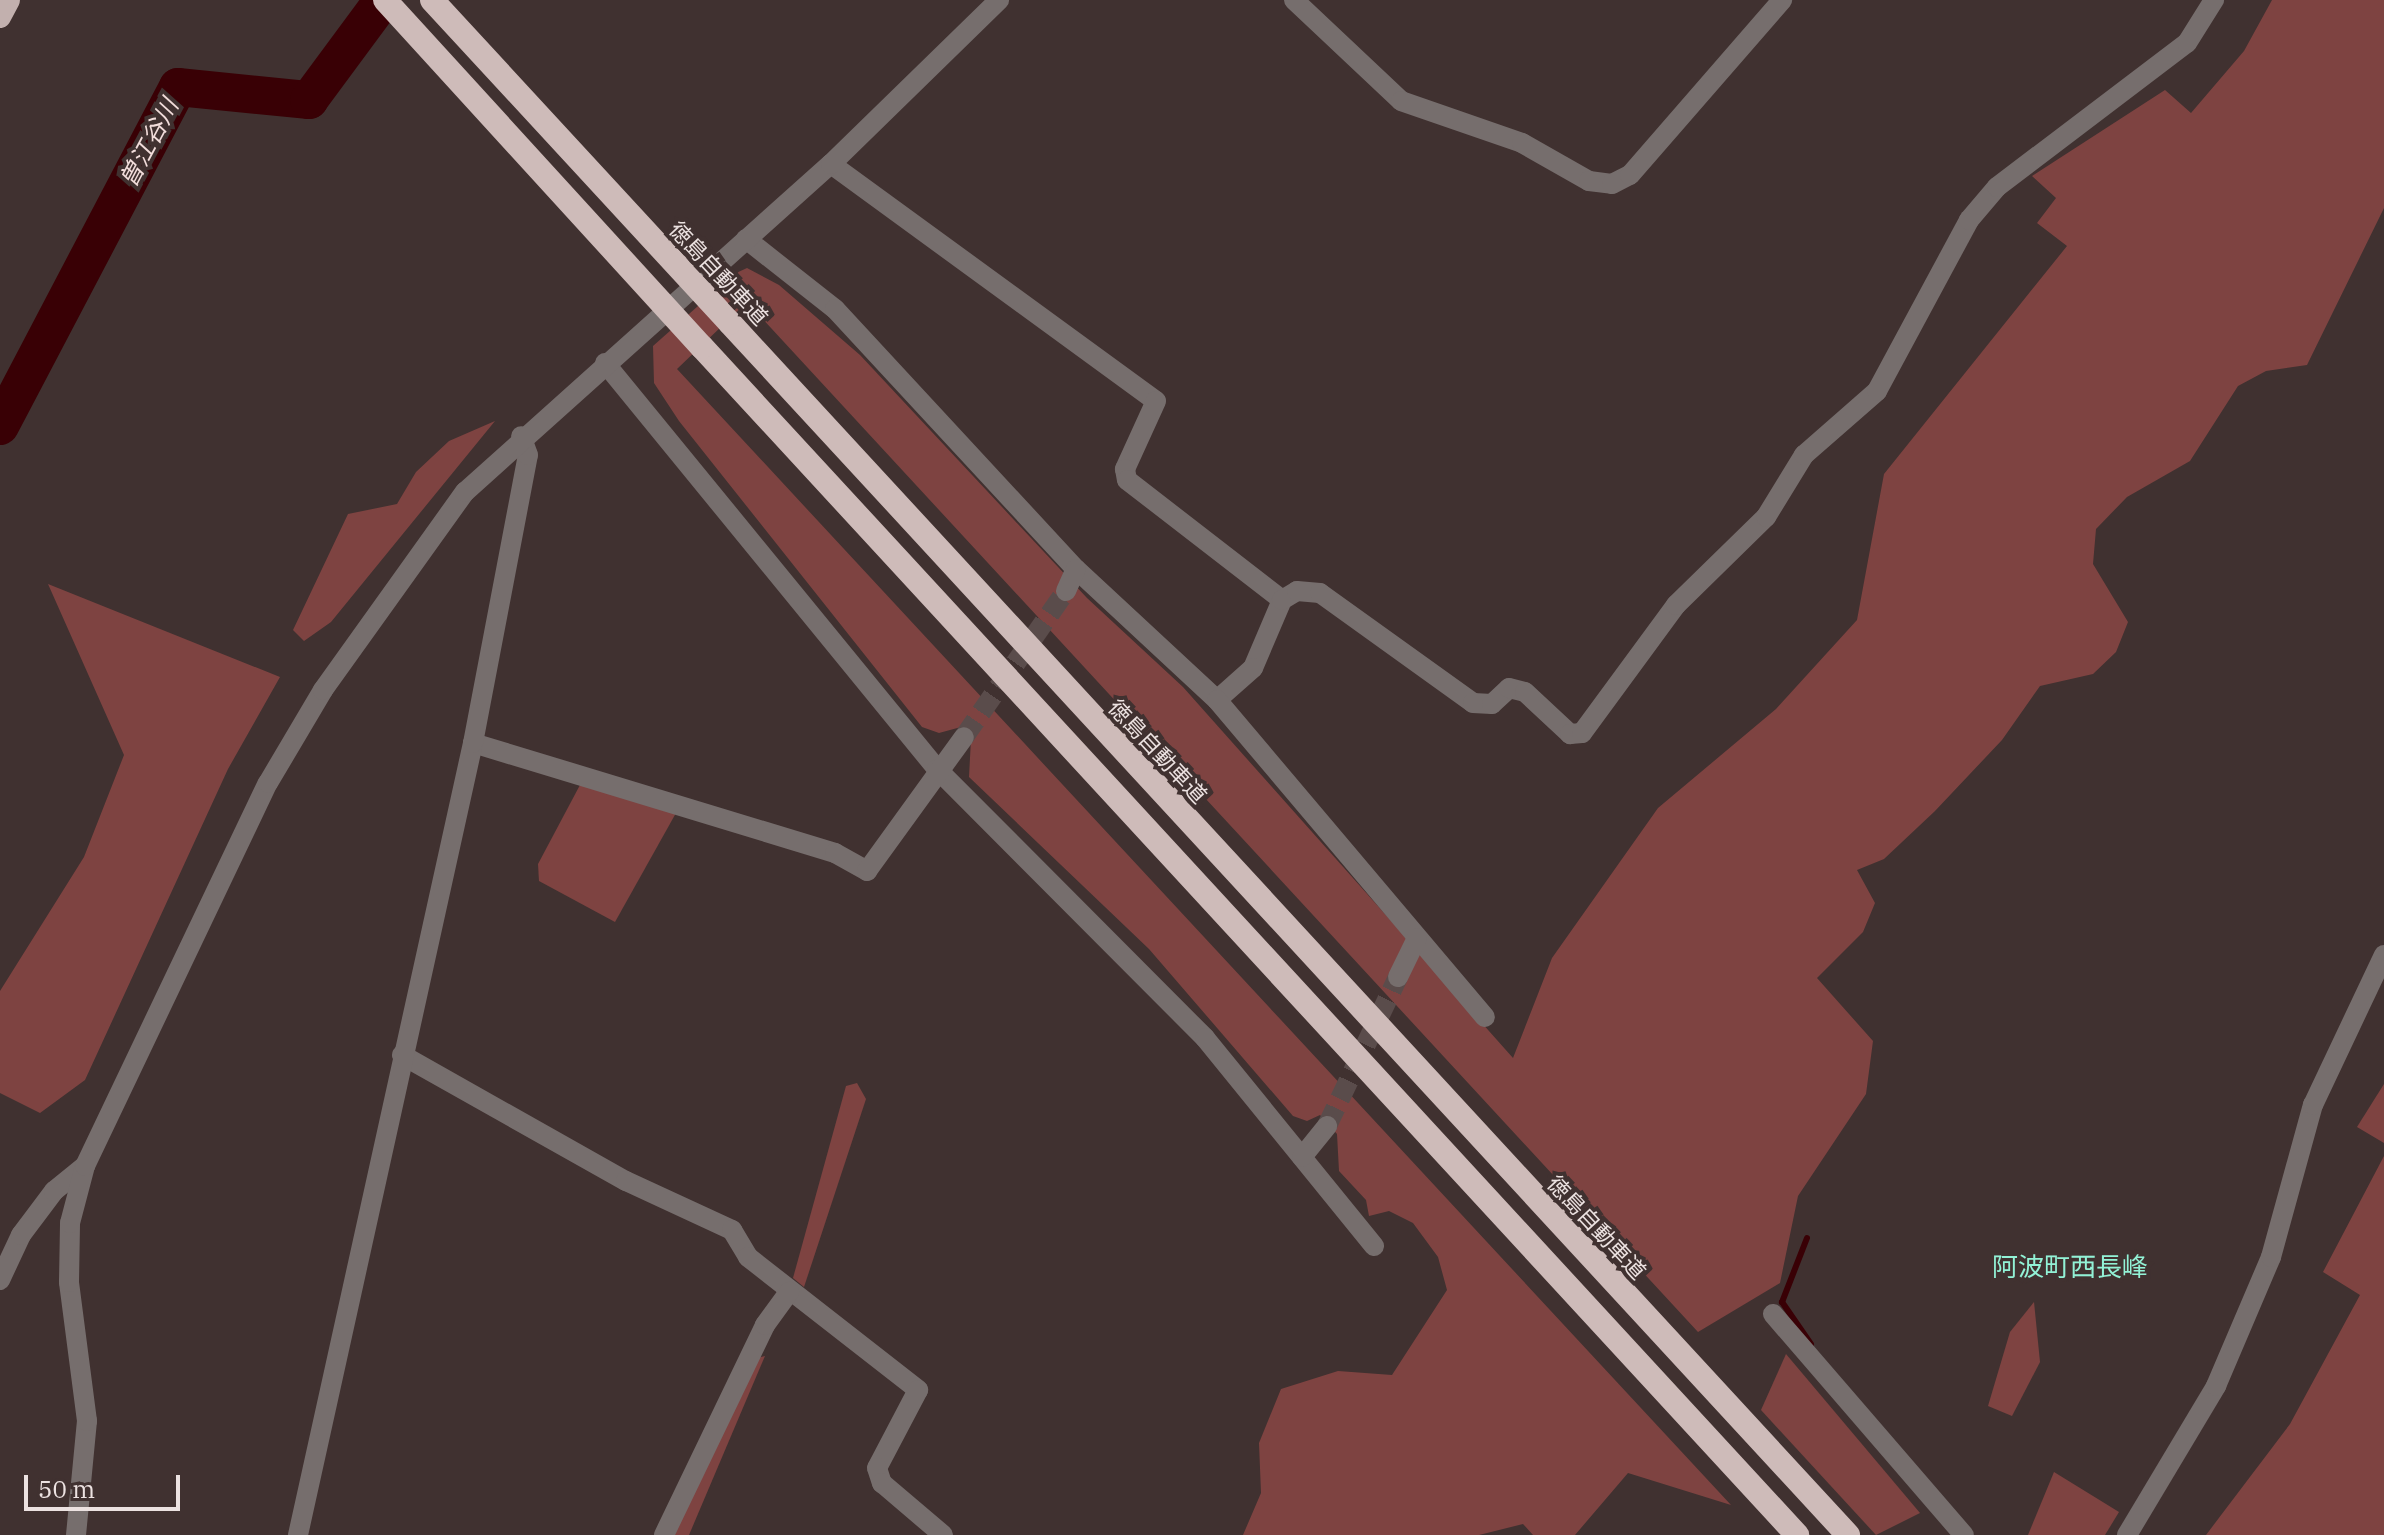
<!DOCTYPE html>
<html>
<head>
<meta charset="utf-8">
<style>
	body { margin:0 }
	#map { position:relative; width:2384px; height:1535px; overflow:hidden; background:#403130; font-family:"IBM Plex Serif","Noto Sans JP",serif }
	div>[style] { position:absolute }
	[style*='--x'] { left:calc(var(--x)*1px); top:calc(var(--y)*1px); width:calc(var(--w)*1px); rotate:calc(var(--a)*1deg) }
	.green>* { inset:0; background:#7e4341 }
	.stream>* { height:6px; margin:-3px; padding:0 3px; transform-origin:3px; border-radius:3px; background:#390005 }
	.river>* { height:38px; margin:-19px; padding:0 19px; transform-origin:19px; border-radius:19px; background:#390005 }
	.minor-tunnel>* { height:20px; margin-top:-10px; transform-origin:0; background:repeating-linear-gradient(90deg,#5a4c4b 0 20px,transparent 0 30px) }
	.minor>* { height:20px; margin:-10px; padding:0 10px; transform-origin:10px; border-radius:10px; background:#766e6d }
	.tertiary>* { height:20px; margin:-10px; padding:0 10px; transform-origin:10px; border-radius:10px; background:#766e6d }
	.trunk>* { height:22px; margin:-11px; padding:0 11px; transform-origin:11px; border-radius:11px; background:#c2b0ae }
	.motorway>* { height:24px; margin:-12px; padding:0 12px; transform-origin:12px; border-radius:12px; background:#cebbb9 }
	.motorway-bridge>* { height:24px; margin:-12px; padding:0 12px; transform-origin:12px; border-radius:12px; background:#cebbb9 }
	span { translate:-50% -50%; white-space:nowrap; text-align:center; line-height:1.15; -webkit-text-stroke:8px #403130; paint-order:stroke }
	.street-label { font-size:22px; color:#ece2e1 }
	.water-label { font-size:24px; color:#f2dddb; font-style:italic }
	.quarter-label { font-size:26px; color:#92f2d6 }
	.scale { position:absolute; left:24px; top:1475px; width:156px; height:36px; box-sizing:border-box; border:4px solid #ece2e1; border-top:0; padding-left:10px; font-size:24px; line-height:28px; white-space:nowrap; color:#ece2e1; -webkit-text-stroke:6px #403130; paint-order:stroke }
</style>
</head>
<body>
<div id="map">
	<div class="green">
		<div style="clip-path:polygon(2272px 0,2384px 0,2384px 208px,2307px 365px,2266px 371px,2238px 386px,2190px 461px,2127px 497px,2096px 529px,2093px 564px,2128px 622px,2116px 652px,2093px 674px,2040px 686px,2002px 740px,1935px 811px,1884px 859px,1857px 870px,1875px 903px,1863px 932px,1817px 978px,1873px 1041px,1866px 1094px,1798px 1196px,1780px 1283px,1698px 1332px,747px 302px,677px 369px,1731px 1505px,1628px 1473px,1575px 1535px,1533px 1535px,1523px 1524px,1479px 1535px,1243px 1535px,1261px 1493px,1259px 1443px,1281px 1389px,1338px 1371px,1392px 1375px,1447px 1290px,1438px 1257px,1413px 1223px,1389px 1211px,1369px 1216px,1366px 1200px,1339px 1171px,1337px 1134px,1320px 1115px,1307px 1121px,1293px 1116px,1149px 949px,969px 777px,971px 739px,961px 727px,939px 733px,922px 727px,679px 421px,654px 383px,653px 346px,734px 274px,747px 268px,779px 285px,860px 355px,1087px 598px,1183px 687px,1513px 1058px,1552px 958px,1658px 808px,1776px 709px,1857px 620px,1884px 474px,2067px 246px,2037px 223px,2056px 198px,2032px 176px,2165px 90px,2191px 113px,2244px 51px)"></div>
		<div style="clip-path:polygon(495px 421px,331px 622px,304px 641px,293px 630px,348px 514px,397px 504px,416px 472px,449px 441px)"></div>
		<div style="clip-path:polygon(48px 584px,280px 677px,228px 769px,85px 1080px,40px 1113px,0 1093px,0 991px,84px 857px,124px 755px)"></div>
		<div style="clip-path:polygon(580px 785px,676px 813px,615px 922px,539px 881px,538px 864px)"></div>
		<div style="clip-path:polygon(857px 1083px,866px 1099px,804px 1287px,793px 1278px,846px 1086px)"></div>
		<div style="clip-path:polygon(2384px 1084px,2384px 1143px,2357px 1127px)"></div>
		<div style="clip-path:polygon(2384px 1156px,2384px 1535px,2206px 1535px,2290px 1424px,2360px 1295px,2323px 1272px)"></div>
		<div style="clip-path:polygon(2034px 1302px,2040px 1362px,2012px 1416px,1988px 1406px,2010px 1332px)"></div>
		<div style="clip-path:polygon(1786px 1354px,1920px 1513px,1876px 1535px,1761px 1410px)"></div>
		<div style="clip-path:polygon(765px 1356px,689px 1535px,674px 1535px,757px 1358px)"></div>
		<div style="clip-path:polygon(2054px 1472px,2119px 1512px,2105px 1535px,2028px 1535px)"></div>
	</div>
	<div class="stream">
		<div style="--x:1807;--y:1238;--w:69;--a:111.3"></div>
		<div style="--x:1782;--y:1302;--w:51;--a:55.4"></div>
	</div>
	<div class="river">
		<div style="--x:0;--y:426;--w:383;--a:-62.3"></div>
		<div style="--x:178;--y:87;--w:132;--a:5.7"></div>
		<div style="--x:309;--y:100;--w:124;--a:-53.5"></div>
	</div>
	<div class="minor-tunnel">
		<div style="--x:964;--y:737;--w:178;--a:-55.1"></div>
		<div style="--x:1327;--y:1126;--w:165;--a:-64.5"></div>
	</div>
	<div class="minor">
		<div style="--x:1294;--y:0;--w:147;--a:43.3"></div>
		<div style="--x:1401;--y:101;--w:128;--a:19.1"></div>
		<div style="--x:1522;--y:143;--w:77;--a:29.6"></div>
		<div style="--x:1589;--y:181;--w:23;--a:7"></div>
		<div style="--x:1612;--y:184;--w:20;--a:-27"></div>
		<div style="--x:1630;--y:175;--w:232;--a:-49"></div>
		<div style="--x:831;--y:164;--w:402;--a:36.1"></div>
		<div style="--x:1156;--y:401;--w:75;--a:114.5"></div>
		<div style="--x:1125;--y:469;--w:11;--a:80"></div>
		<div style="--x:1127;--y:480;--w:196;--a:37.7"></div>
		<div style="--x:1282;--y:600;--w:74;--a:113.1"></div>
		<div style="--x:1253;--y:668;--w:48;--a:138.4"></div>
		<div style="--x:746;--y:239;--w:113;--a:38.2"></div>
		<div style="--x:835;--y:309;--w:355;--a:47.2"></div>
		<div style="--x:1076;--y:569;--w:192;--a:42.9"></div>
		<div style="--x:1217;--y:700;--w:415;--a:49.8"></div>
		<div style="--x:605;--y:363;--w:524;--a:50.73"></div>
		<div style="--x:937;--y:769;--w:380;--a:45.1"></div>
		<div style="--x:1205;--y:1038;--w:268;--a:50.9"></div>
		<div style="--x:1066;--y:591;--w:24;--a:-66"></div>
		<div style="--x:1282;--y:600;--w:17;--a:-31"></div>
		<div style="--x:1297;--y:591;--w:23;--a:5"></div>
		<div style="--x:1320;--y:593;--w:188;--a:35.7"></div>
		<div style="--x:1473;--y:703;--w:19;--a:3"></div>
		<div style="--x:1492;--y:704;--w:23;--a:-43"></div>
		<div style="--x:1509;--y:688;--w:16;--a:14"></div>
		<div style="--x:1525;--y:692;--w:62;--a:43"></div>
		<div style="--x:1570;--y:734;--w:12;--a:-5"></div>
		<div style="--x:1582;--y:733;--w:159;--a:-53.7"></div>
		<div style="--x:1676;--y:605;--w:126;--a:-44.4"></div>
		<div style="--x:1766;--y:517;--w:73;--a:-58.5"></div>
		<div style="--x:1804;--y:455;--w:97;--a:-41.2"></div>
		<div style="--x:1877;--y:391;--w:194;--a:-61.7"></div>
		<div style="--x:1969;--y:220;--w:43;--a:-49.7"></div>
		<div style="--x:1997;--y:187;--w:238;--a:-37.2"></div>
		<div style="--x:2187;--y:43;--w:51;--a:-57.9"></div>
		<div style="--x:473;--y:743;--w:378;--a:16.9"></div>
		<div style="--x:835;--y:853;--w:37;--a:29"></div>
		<div style="--x:867;--y:871;--w:165;--a:-54.1"></div>
		<div style="--x:1398;--y:977;--w:43;--a:-64"></div>
		<div style="--x:402;--y:1055;--w:257;--a:29.4"></div>
		<div style="--x:626;--y:1181;--w:117;--a:24.8"></div>
		<div style="--x:732;--y:1230;--w:31;--a:59"></div>
		<div style="--x:748;--y:1257;--w:216;--a:38"></div>
		<div style="--x:918;--y:1390;--w:88;--a:117.7"></div>
		<div style="--x:877;--y:1468;--w:16;--a:72"></div>
		<div style="--x:882;--y:1483;--w:80;--a:40.4"></div>
		<div style="--x:1302;--y:1157;--w:40;--a:-51"></div>
		<div style="--x:0;--y:1280;--w:50;--a:-65"></div>
		<div style="--x:21;--y:1235;--w:55;--a:-53.1"></div>
		<div style="--x:54;--y:1191;--w:40;--a:-39"></div>
		<div style="--x:1773;--y:1314;--w:292;--a:49.2"></div>
		<div style="--x:298;--y:1535;--w:811;--a:-77.54"></div>
		<div style="--x:473;--y:743;--w:293;--a:-79.2"></div>
		<div style="--x:528;--y:455;--w:20;--a:-110"></div>
		<div style="--x:664;--y:1535;--w:233;--a:-64.3"></div>
		<div style="--x:765;--y:1325;--w:41;--a:-54"></div>
		<div style="--x:2127;--y:1535;--w:174;--a:-59.1"></div>
		<div style="--x:2216;--y:1386;--w:140;--a:-66.9"></div>
		<div style="--x:2271;--y:1257;--w:158;--a:-74.6"></div>
		<div style="--x:2313;--y:1105;--w:166;--a:-64.7"></div>
	</div>
	<div class="tertiary">
		<div style="--x:76;--y:1535;--w:115;--a:-84.5"></div>
		<div style="--x:87;--y:1421;--w:140;--a:-97.4"></div>
		<div style="--x:69;--y:1282;--w:59;--a:-89"></div>
		<div style="--x:70;--y:1223;--w:59;--a:-75.3"></div>
		<div style="--x:85;--y:1166;--w:424;--a:-64.5"></div>
		<div style="--x:268;--y:783;--w:108;--a:-59.4"></div>
		<div style="--x:323;--y:690;--w:244;--a:-54.4"></div>
		<div style="--x:465;--y:492;--w:491;--a:-41.9"></div>
		<div style="--x:831;--y:164;--w:235;--a:-44.3"></div>
	</div>
	<div class="trunk">
		<div style="--x:0;--y:17;--w:19;--a:-62"></div>
	</div>
	<div class="motorway">
		<div style="--x:730;--y:323;--w:1649;--a:47.31"></div>
		<div style="--x:702;--y:347;--w:1616;--a:47.33"></div>
	</div>
	<div class="motorway-bridge">
		<div style="--x:385;--y:0;--w:470;--a:47.6"></div>
		<div style="--x:432;--y:0;--w:439;--a:47.3"></div>
	</div>
	<div class="street-label">
		<span style="left:719px;top:273px;rotate:47deg">徳島自動車道</span>
		<span style="left:1158px;top:751px;rotate:47deg">徳島自動車道</span>
		<span style="left:1597px;top:1227px;rotate:47deg">徳島自動車道</span>
	</div>
	<div class="water-label">
		<span style="left:149px;top:143px;rotate:-62deg">曽江谷川</span>
	</div>
	<div class="quarter-label">
		<span style="left:2070px;top:1267px">阿波町西長峰</span>
	</div>
	<div class="scale">50 m</div>
</div>
</body>
</html>
